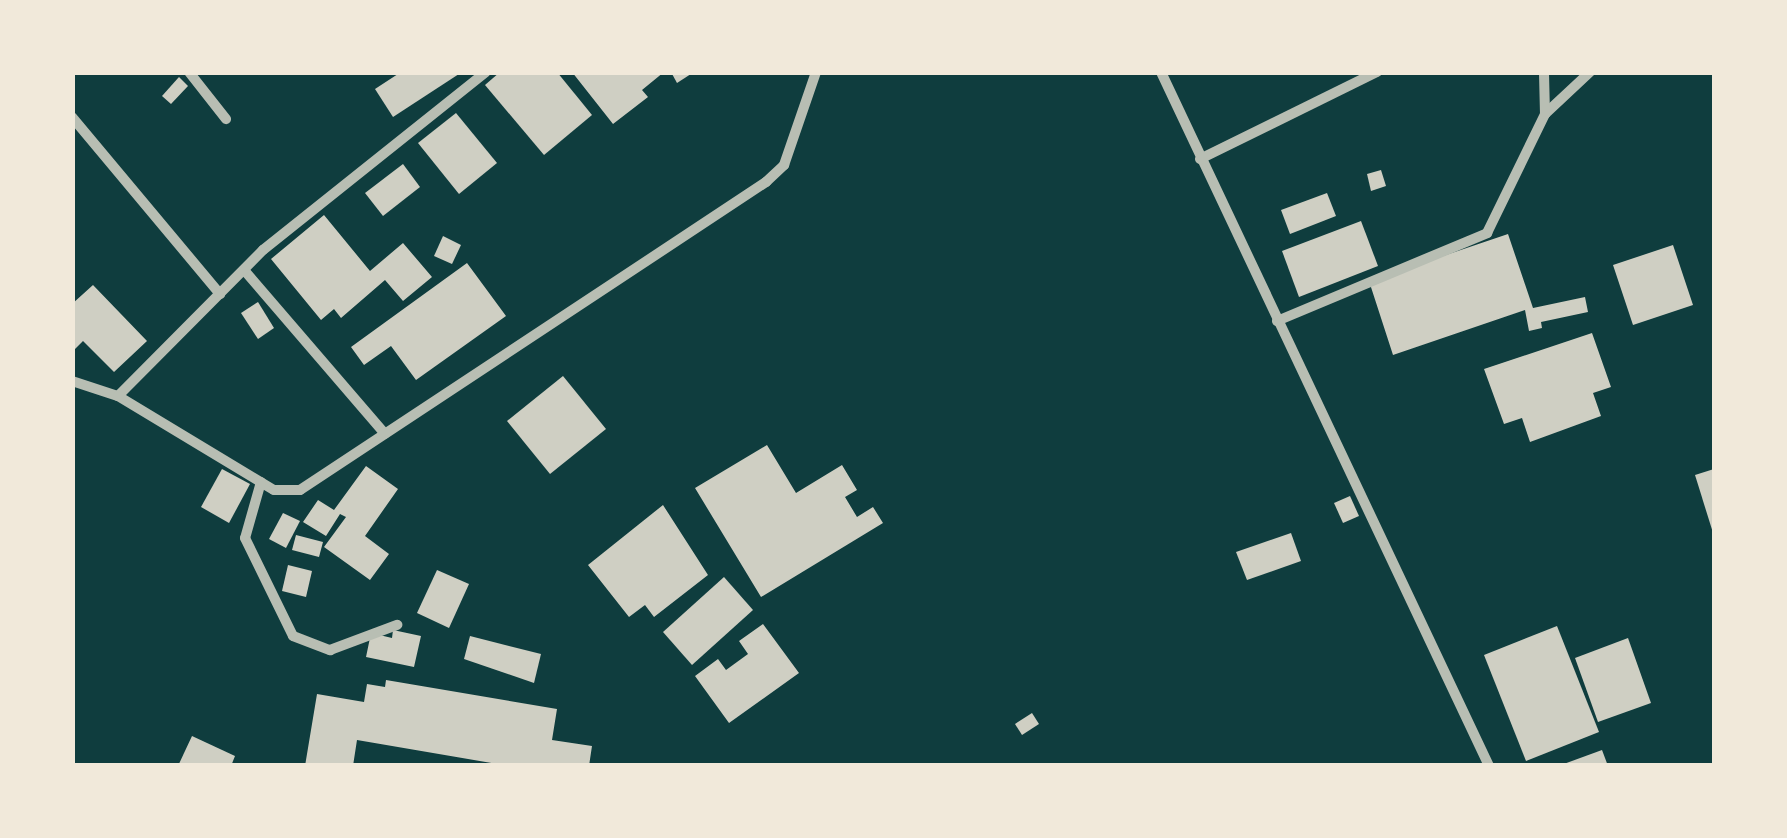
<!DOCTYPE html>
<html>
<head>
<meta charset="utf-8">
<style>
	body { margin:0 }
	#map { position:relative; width:1787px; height:838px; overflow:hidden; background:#0f3d3e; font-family:Literata,serif }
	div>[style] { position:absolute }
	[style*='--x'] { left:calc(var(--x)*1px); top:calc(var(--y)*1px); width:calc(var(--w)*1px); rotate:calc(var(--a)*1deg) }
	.building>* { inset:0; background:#cfcfc3 }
	.minor>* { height:10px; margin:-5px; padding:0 5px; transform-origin:5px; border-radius:5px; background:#b8beb3 }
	span { translate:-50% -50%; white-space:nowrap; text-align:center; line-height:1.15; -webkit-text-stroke:10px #f1e9da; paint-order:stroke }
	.frame { position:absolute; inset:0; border:75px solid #f1e9da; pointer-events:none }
</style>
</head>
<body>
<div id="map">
	<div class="building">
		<div style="clip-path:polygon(401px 72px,462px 72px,393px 117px,375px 89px)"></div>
		<div style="clip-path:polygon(500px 72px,557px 72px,592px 115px,544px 155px,485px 85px)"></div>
		<div style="clip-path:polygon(572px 72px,664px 72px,642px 90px,648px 97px,613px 124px)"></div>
		<div style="clip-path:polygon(671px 72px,694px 72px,677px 83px)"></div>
		<div style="clip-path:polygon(179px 77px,188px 86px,171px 104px,162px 96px)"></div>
		<div style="clip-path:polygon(456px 113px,497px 163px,459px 194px,418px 143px)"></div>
		<div style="clip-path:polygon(403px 164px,420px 187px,383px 216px,365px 193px)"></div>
		<div style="clip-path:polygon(1381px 170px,1386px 186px,1371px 191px,1367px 174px)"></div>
		<div style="clip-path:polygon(1327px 193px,1336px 216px,1290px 234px,1281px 210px)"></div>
		<div style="clip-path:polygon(324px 215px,370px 271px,403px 243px,432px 277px,403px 301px,385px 280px,341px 318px,334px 309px,321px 320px,271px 259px)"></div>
		<div style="clip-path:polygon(1361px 221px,1378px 266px,1299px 297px,1282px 251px)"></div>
		<div style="clip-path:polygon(1508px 234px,1533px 308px,1585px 297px,1588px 312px,1541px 322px,1542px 328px,1529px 331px,1525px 310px,1393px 355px,1369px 281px)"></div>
		<div style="clip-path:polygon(443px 236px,461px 245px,452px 264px,434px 256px)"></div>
		<div style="clip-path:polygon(1673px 245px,1693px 305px,1633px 325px,1613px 265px)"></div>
		<div style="clip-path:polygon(467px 263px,506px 316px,416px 380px,391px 346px,364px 365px,351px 347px)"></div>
		<div style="clip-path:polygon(93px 285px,147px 341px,114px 372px,83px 341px,72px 352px,72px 304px)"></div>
		<div style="clip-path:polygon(258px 302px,274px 328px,258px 339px,241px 313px)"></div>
		<div style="clip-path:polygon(1592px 333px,1611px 387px,1593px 393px,1601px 416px,1530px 442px,1522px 418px,1504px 424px,1484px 369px)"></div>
		<div style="clip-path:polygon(563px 376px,606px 429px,550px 474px,507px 421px)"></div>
		<div style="clip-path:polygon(767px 445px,796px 493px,842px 465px,857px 490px,845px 497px,857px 517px,873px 507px,883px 523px,761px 597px,695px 488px)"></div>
		<div style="clip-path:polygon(366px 466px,398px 489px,365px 536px,389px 554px,370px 580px,324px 547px,346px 517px,340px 514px,326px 536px,303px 522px,318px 500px,334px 510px)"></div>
		<div style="clip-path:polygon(222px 469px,250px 484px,229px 523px,201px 507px)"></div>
		<div style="clip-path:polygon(1714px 469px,1714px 536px,1695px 475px)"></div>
		<div style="clip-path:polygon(1350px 496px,1359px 516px,1343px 523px,1334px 503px)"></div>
		<div style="clip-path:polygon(663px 505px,708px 575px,654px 617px,645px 605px,629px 617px,588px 565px)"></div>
		<div style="clip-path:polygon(283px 513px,300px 521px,286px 548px,269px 539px)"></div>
		<div style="clip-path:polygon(1291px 533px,1301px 561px,1247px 580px,1236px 552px)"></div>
		<div style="clip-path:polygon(296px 535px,323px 542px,319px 557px,292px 550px)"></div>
		<div style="clip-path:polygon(288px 565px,312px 571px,306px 597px,282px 591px)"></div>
		<div style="clip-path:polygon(437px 570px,469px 584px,449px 628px,417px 613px)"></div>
		<div style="clip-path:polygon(724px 577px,753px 610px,692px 665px,663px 632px)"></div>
		<div style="clip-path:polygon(763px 624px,799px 673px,729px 723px,695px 676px,718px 659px,726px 670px,748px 654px,739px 641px)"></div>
		<div style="clip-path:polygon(1557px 626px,1599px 732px,1526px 761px,1484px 655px)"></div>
		<div style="clip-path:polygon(393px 630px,421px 636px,414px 667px,366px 657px,371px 633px,392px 638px)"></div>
		<div style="clip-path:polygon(470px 636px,541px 654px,534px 683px,464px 659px)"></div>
		<div style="clip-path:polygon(1628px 638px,1651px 703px,1598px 722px,1575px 658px)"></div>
		<div style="clip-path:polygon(386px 680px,557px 709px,552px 740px,592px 746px,589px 766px,509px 766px,357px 740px,353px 766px,305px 766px,317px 694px,364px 702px,367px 684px,385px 687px)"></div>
		<div style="clip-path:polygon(1032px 713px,1039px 724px,1022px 735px,1015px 724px)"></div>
		<div style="clip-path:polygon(192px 736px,235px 756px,231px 766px,178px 766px)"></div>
		<div style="clip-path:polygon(1602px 750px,1608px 766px,1561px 766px,1561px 765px)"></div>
	</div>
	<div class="minor">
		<div style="--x:189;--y:72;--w:60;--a:51.8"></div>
		<div style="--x:1161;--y:72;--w:768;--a:64.7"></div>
		<div style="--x:1545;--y:114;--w:62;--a:-43"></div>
		<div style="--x:72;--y:117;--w:231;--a:50.1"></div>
		<div style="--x:1200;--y:159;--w:197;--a:-26.2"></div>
		<div style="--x:244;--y:270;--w:216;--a:49.3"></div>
		<div style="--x:1277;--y:321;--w:228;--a:-22.7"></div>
		<div style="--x:1487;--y:233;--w:132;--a:-64"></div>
		<div style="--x:1545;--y:114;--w:42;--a:-91.4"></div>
		<div style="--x:72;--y:381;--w:48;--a:18.1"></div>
		<div style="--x:118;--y:396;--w:182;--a:31.1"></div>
		<div style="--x:274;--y:490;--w:26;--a:0"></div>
		<div style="--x:300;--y:490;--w:559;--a:-33.46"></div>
		<div style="--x:766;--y:182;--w:25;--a:-43"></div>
		<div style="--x:784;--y:165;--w:98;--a:-71"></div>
		<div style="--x:118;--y:396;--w:206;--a:-45.2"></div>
		<div style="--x:263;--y:250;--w:285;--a:-38.6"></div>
		<div style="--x:261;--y:482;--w:58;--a:105.9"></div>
		<div style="--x:245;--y:538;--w:109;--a:63.9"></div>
		<div style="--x:293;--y:636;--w:40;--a:21"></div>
		<div style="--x:330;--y:650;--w:72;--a:-20.5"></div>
	</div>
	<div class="frame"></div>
</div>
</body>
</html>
